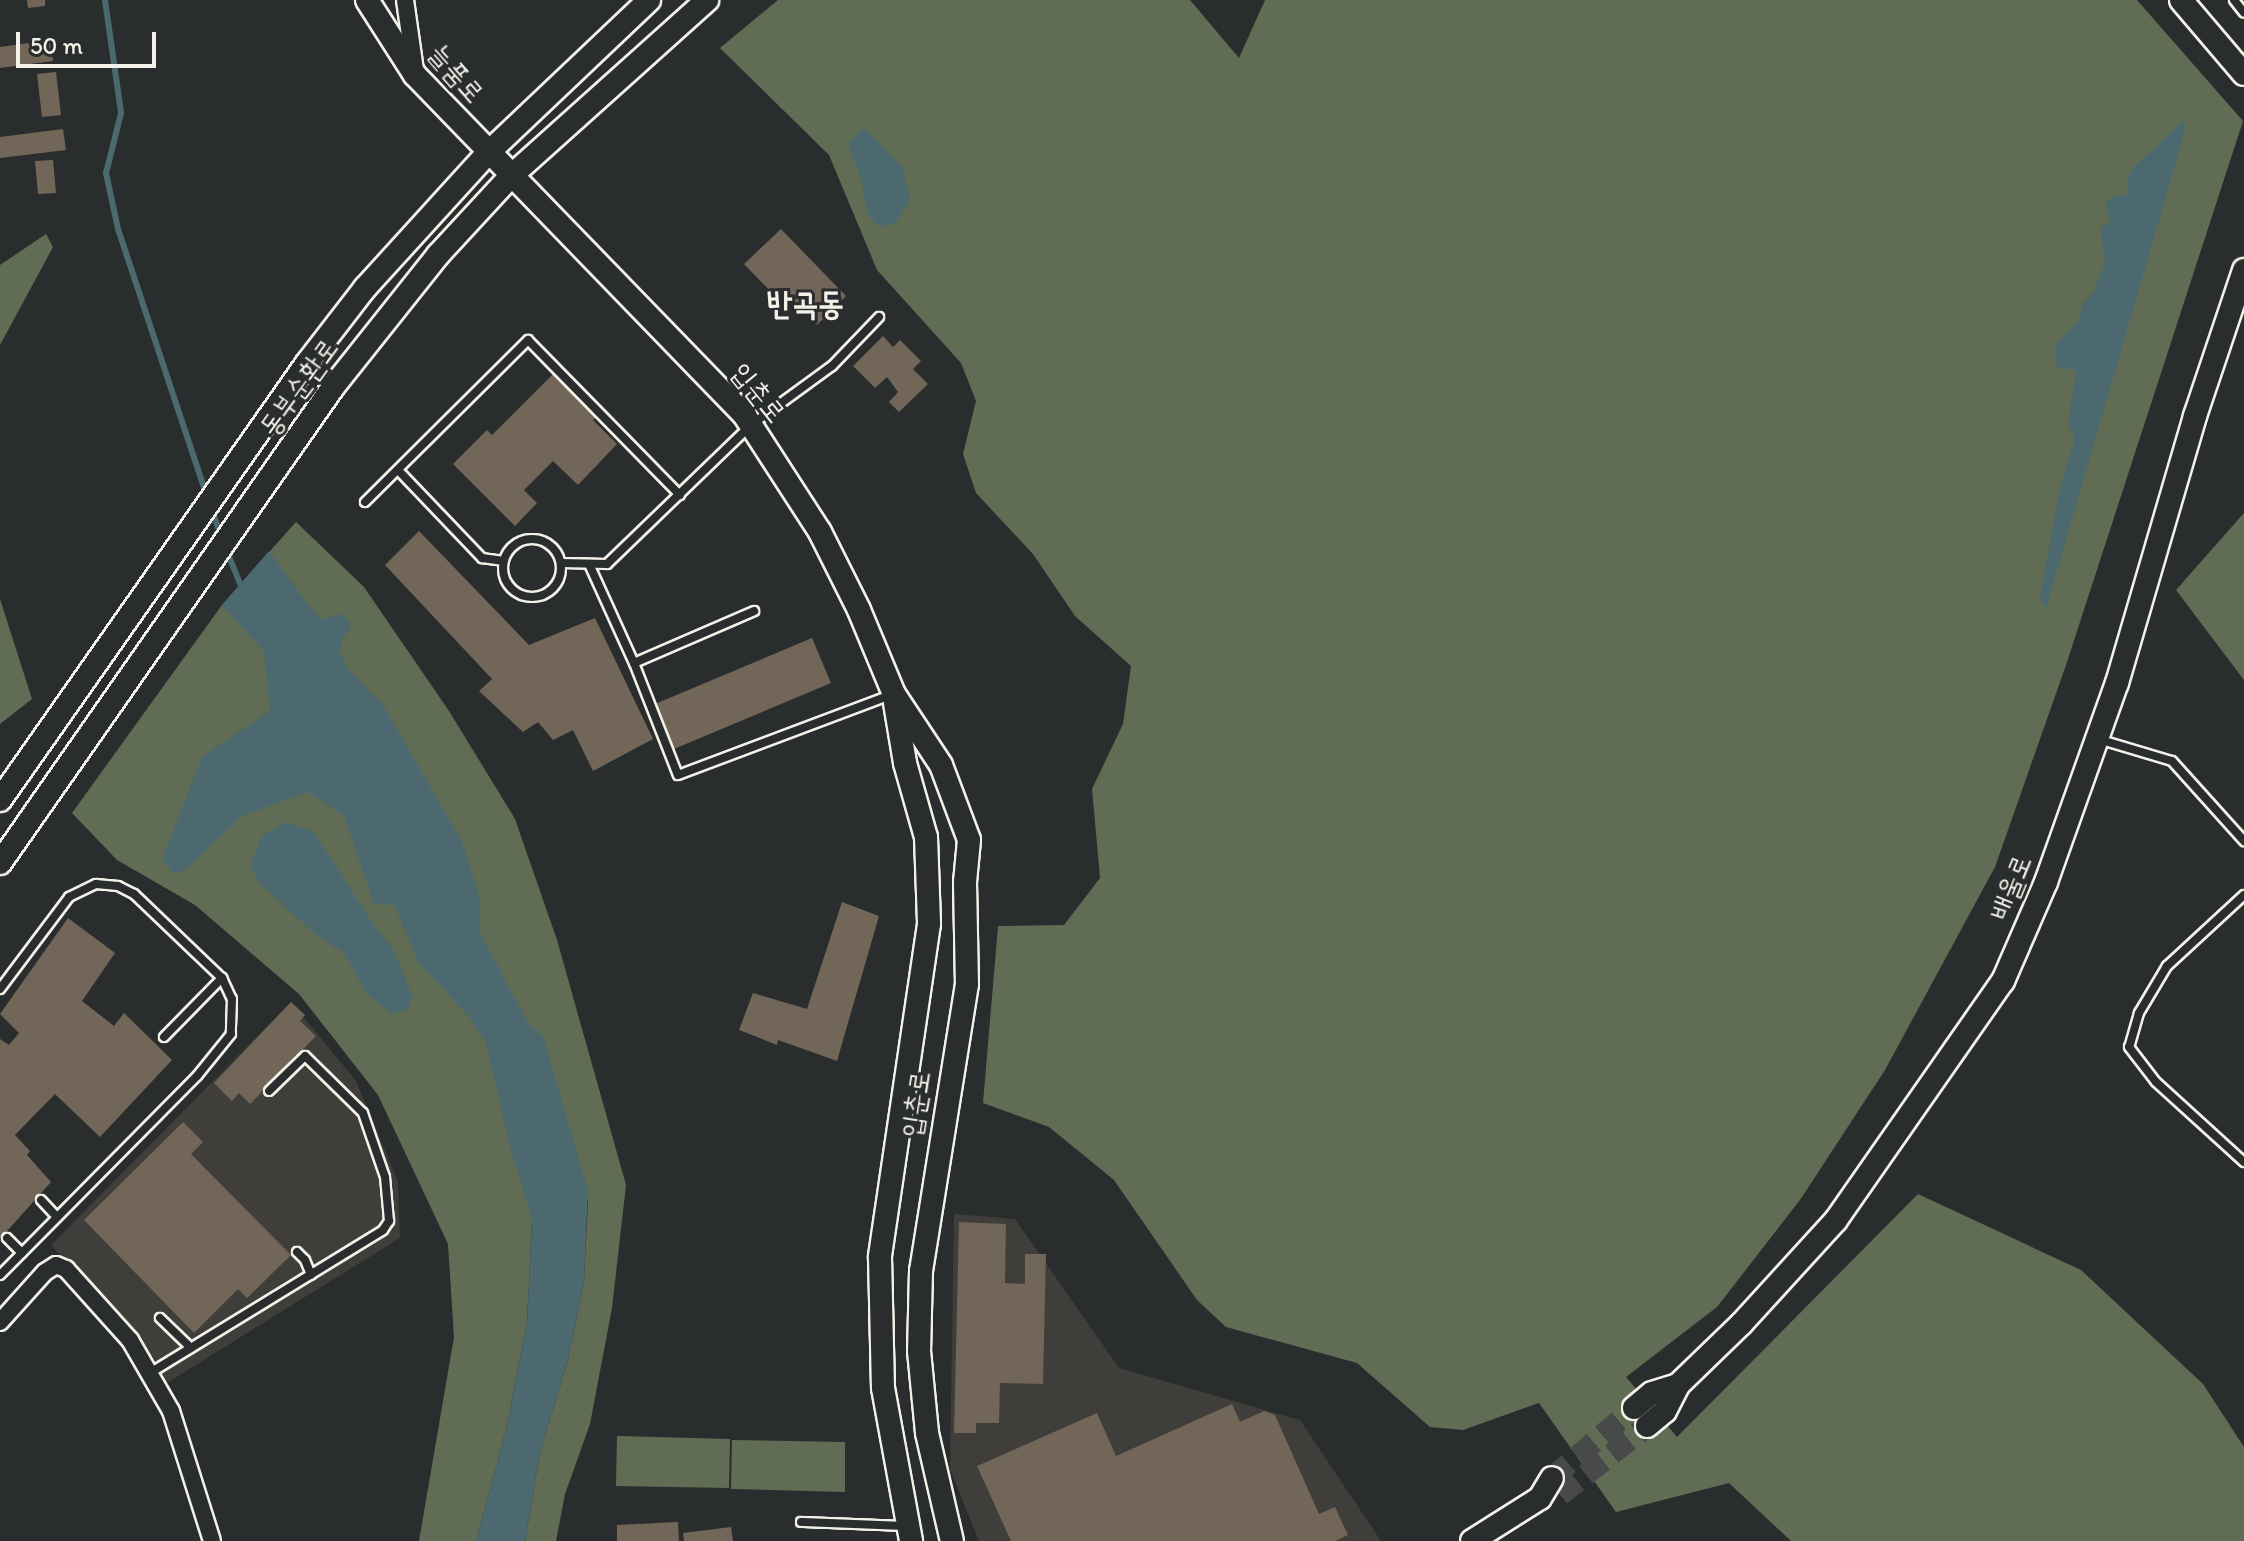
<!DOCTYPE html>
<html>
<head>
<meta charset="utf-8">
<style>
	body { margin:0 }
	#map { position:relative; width:2244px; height:1541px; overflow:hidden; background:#2a2d2e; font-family:Itim,"Poor Story",sans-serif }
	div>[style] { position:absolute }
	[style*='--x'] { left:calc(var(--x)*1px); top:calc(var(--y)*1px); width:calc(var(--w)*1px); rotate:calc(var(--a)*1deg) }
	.built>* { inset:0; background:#3f3e3a }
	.green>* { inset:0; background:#606d54 }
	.water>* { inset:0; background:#4c696f }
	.stream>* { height:6px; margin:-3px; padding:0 3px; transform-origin:3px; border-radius:3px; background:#4c696f }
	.building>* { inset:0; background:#716657 }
	.secondary-tunnel>* { height:22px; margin-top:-11px; transform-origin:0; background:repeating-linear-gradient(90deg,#484a4a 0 22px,transparent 0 33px) }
	.roads { filter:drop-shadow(2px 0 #f4f1e8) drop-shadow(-2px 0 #f4f1e8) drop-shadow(0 2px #f4f1e8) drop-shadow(0 -2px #f4f1e8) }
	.lane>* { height:8px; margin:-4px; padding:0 4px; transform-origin:4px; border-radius:4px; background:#2a2d2e }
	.lane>.ring { margin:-4px; padding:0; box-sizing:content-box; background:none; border:8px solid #2a2d2e; border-radius:50% }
	.street>* { height:16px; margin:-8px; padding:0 8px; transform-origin:8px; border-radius:8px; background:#2a2d2e }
	.secondary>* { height:22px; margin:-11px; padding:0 11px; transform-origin:11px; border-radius:11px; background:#2a2d2e }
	span { translate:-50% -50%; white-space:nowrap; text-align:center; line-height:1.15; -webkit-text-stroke:6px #2a2d2e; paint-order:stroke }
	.street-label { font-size:28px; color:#f4f1e8 }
	.quarter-label { font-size:32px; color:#f4f1e8; font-weight:700 }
	.scale { position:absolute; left:16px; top:32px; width:140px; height:36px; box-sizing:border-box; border:4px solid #f4f1e8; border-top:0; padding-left:10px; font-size:24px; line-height:28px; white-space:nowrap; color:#f4f1e8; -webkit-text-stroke:6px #2a2d2e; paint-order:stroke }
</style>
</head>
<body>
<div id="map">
	<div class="built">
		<div style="clip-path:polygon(291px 1002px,356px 1081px,398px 1182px,400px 1238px,167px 1383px,155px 1359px,51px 1245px)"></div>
		<div style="clip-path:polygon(954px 1214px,1015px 1219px,1119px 1368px,1300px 1420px,1381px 1541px,979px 1541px,950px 1469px)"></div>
	</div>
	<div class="green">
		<div style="clip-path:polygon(778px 0,1190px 0,1239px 58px,1265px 0,2137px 0,2243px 121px,2066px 665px,1995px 867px,1885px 1070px,1800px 1200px,1717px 1307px,1626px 1377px,1677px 1437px,1918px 1194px,2081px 1270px,2203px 1384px,2244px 1447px,2244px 1541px,1791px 1541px,1729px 1483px,1616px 1512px,1539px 1403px,1463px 1430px,1430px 1427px,1357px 1363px,1226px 1327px,1197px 1300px,1114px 1180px,1049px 1127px,983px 1103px,998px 926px,1064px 925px,1100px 878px,1092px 789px,1123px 724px,1131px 666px,1075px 616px,1033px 554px,976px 493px,963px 454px,976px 401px,961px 363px,877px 270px,829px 155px,720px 48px)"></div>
		<div style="clip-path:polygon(46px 234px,53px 247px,0 345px,0 265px)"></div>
		<div style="clip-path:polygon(2244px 513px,2244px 680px,2176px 590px)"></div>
		<div style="clip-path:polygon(296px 522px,364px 587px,449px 711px,515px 819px,557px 940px,626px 1185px,612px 1308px,590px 1424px,565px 1494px,556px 1541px,525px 1541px,540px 1451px,567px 1364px,584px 1281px,588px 1200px,532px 1220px,527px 1322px,507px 1426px,476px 1541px,419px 1541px,454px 1337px,448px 1244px,378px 1095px,299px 994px,195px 905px,117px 860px,72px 813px,222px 605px)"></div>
		<div style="clip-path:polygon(0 599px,32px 699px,0 724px)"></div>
		<div style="clip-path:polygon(617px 1436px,730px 1439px,729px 1488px,616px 1486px)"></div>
		<div style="clip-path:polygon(732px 1440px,845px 1442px,845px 1492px,731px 1489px)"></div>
	</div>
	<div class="water">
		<div style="clip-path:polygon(2183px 121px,2186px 127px,2046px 609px,2040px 597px,2060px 488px,2075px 438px,2068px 425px,2076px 370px,2056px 367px,2055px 346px,2080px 318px,2082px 304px,2094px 291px,2105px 262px,2100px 228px,2110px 221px,2105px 203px,2115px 196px,2127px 195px,2128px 177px,2134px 167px)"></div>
		<div style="clip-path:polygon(864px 127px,902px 167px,910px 199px,896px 222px,879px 227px,867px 213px,862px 182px,848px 144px)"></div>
		<div style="clip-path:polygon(269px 551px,317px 616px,323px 619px,341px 614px,348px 619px,351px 628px,342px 639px,340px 652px,348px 669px,383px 705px,462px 842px,479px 895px,480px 932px,528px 1023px,543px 1036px,588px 1190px,584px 1281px,567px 1364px,540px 1451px,525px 1541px,476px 1541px,507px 1426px,527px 1322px,532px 1220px,510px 1147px,486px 1043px,470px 1018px,419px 963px,394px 905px,374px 904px,344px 816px,308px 792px,242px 816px,185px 870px,174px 874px,162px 859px,202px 757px,270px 711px,264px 652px,222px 605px)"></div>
		<div style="clip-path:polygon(285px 822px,314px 832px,375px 927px,392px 947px,413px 997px,407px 1010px,392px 1014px,367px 994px,344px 953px,315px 934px,260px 884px,250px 865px,262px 836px)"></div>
	</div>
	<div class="stream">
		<div style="--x:105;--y:0;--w:114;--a:81.9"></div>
		<div style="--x:121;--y:113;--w:62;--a:104"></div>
		<div style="--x:106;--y:173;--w:57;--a:77.9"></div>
		<div style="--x:118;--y:229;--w:279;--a:71.6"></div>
		<div style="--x:211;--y:508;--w:29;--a:70"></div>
		<div style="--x:226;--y:549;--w:45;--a:68"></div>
	</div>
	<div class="building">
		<div style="clip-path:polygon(27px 0,45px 0,45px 6px,28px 8px)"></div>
		<div style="clip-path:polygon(50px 40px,53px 61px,0 68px,0 47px)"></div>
		<div style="clip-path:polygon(56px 72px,61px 115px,42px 117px,37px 74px)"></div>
		<div style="clip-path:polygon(63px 129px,66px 150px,0 158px,0 137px)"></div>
		<div style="clip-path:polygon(53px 160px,56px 193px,38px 194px,35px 161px)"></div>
		<div style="clip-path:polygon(781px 229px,846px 296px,817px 325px,782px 289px,775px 296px,744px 264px)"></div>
		<div style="clip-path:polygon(883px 336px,893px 347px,900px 340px,921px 361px,913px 369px,928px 384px,899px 412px,889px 402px,898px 392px,887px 377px,875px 388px,853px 366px)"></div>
		<div style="clip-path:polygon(553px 374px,596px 417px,593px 420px,617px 444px,578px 485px,553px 461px,524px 490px,537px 503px,515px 526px,453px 464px,487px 430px,492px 435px)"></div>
		<div style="clip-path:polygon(419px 531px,529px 645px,595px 618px,653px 739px,593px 771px,573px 730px,553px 740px,538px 722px,523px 732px,479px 691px,492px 679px,385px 565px)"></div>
		<div style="clip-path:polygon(812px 638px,831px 683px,674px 749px,655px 704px)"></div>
		<div style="clip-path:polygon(842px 902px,879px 916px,837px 1061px,778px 1040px,777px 1045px,739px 1030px,753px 993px,807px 1009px)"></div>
		<div style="clip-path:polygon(68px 918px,115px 953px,82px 1001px,114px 1026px,124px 1013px,172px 1060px,100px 1137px,55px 1094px,15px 1135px,30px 1151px,27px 1155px,51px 1182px,0 1239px,0 1039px,9px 1045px,19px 1033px,0 1014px)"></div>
		<div style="clip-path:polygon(291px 1002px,305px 1015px,300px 1021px,316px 1036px,250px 1104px,239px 1093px,232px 1101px,214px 1083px)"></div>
		<div style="clip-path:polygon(183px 1122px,203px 1142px,191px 1154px,291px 1255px,247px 1298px,238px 1289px,194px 1333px,84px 1220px)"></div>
		<div style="clip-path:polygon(959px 1222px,1006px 1224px,1005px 1283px,1025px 1284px,1025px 1254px,1046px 1254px,1043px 1384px,1000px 1383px,999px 1423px,976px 1423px,976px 1433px,954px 1433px)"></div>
		<div style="clip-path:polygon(1232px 1404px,1240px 1422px,1264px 1411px,1275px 1415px,1319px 1514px,1335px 1507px,1348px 1535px,1335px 1541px,1011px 1541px,977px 1466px,1097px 1413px,1116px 1456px)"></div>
		<div style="clip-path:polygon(678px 1522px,679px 1541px,617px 1541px,617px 1525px)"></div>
		<div style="clip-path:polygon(731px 1527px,733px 1541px,684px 1541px,683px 1533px)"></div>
	</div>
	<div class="secondary-tunnel">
		<div style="--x:1552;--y:1478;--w:108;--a:-40.5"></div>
		<div style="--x:1560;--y:1495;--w:111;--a:-38.4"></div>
	</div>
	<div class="roads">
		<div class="lane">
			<div style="--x:2234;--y:0;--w:16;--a:52"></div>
			<div style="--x:398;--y:470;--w:122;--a:46.3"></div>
			<div style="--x:482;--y:558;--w:22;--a:8"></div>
			<div style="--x:365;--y:502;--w:230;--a:-44.8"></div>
			<div style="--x:528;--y:340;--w:217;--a:45.6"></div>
			<div class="ring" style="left:503px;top:539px;width:50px;height:50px"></div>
			<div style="--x:561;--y:563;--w:46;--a:1.2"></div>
			<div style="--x:607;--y:564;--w:200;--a:-44"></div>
			<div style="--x:751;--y:425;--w:100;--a:-36.1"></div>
			<div style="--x:832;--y:366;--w:68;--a:-46.2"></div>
			<div style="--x:589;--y:564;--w:109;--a:65.6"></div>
			<div style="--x:634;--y:663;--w:131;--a:-23.4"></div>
			<div style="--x:634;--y:663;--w:120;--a:68.6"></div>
			<div style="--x:678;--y:775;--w:230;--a:-20.6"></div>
			<div style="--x:2098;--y:739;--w:77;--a:16.6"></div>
			<div style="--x:2172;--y:761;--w:108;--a:48"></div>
			<div style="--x:2244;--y:895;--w:105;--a:137.3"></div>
			<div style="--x:2167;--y:966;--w:55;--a:120.8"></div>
			<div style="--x:2139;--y:1013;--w:35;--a:106"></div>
			<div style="--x:2129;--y:1047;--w:44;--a:52.4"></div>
			<div style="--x:2156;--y:1082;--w:119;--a:42.3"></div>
			<div style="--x:0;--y:989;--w:115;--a:-53.1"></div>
			<div style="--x:69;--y:897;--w:30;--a:-26"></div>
			<div style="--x:96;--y:884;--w:22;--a:5"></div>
			<div style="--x:118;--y:886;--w:18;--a:27"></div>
			<div style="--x:134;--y:894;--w:122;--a:43.7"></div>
			<div style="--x:222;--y:978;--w:23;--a:65"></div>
			<div style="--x:232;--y:999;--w:35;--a:92"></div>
			<div style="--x:231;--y:1034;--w:54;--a:129"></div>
			<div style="--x:197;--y:1076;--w:280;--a:134.7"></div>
			<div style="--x:164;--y:1037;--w:83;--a:-45.5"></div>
			<div style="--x:41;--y:1200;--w:23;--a:47"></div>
			<div style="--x:7;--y:1238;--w:21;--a:45"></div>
			<div style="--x:297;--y:1252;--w:11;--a:45"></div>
			<div style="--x:305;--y:1260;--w:16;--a:68"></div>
			<div style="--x:160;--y:1318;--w:43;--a:44.1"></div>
			<div style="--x:150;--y:1373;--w:273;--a:-31.5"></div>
			<div style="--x:383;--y:1230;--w:11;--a:-56"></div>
			<div style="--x:389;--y:1221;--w:44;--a:-95.2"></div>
			<div style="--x:385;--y:1177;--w:68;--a:-109"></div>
			<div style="--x:363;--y:1113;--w:81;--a:-135.5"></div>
			<div style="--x:305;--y:1056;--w:50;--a:135.8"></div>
			<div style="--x:801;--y:1522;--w:106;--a:2.2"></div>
		</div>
		<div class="street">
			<div style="--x:405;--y:0;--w:71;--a:81.9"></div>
			<div style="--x:0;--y:1322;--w:67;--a:-48"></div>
			<div style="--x:45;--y:1272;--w:13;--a:-32"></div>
			<div style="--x:56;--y:1265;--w:11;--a:22"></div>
			<div style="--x:66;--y:1269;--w:96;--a:48"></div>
			<div style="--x:130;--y:1340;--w:82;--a:60"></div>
			<div style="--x:171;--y:1411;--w:136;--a:72.5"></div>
		</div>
		<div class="secondary">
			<div style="--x:367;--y:0;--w:89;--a:57.4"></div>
			<div style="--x:415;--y:75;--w:475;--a:45.9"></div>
			<div style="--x:745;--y:416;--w:138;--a:57.1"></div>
			<div style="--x:820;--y:532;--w:87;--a:63.4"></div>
			<div style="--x:859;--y:610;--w:91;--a:67.4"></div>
			<div style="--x:894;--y:694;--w:85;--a:56.5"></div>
			<div style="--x:941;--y:765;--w:80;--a:69.5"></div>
			<div style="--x:969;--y:840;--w:42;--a:95.4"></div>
			<div style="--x:965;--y:882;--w:102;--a:88.9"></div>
			<div style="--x:967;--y:984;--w:291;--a:99.1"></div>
			<div style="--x:921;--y:1271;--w:80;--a:91.4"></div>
			<div style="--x:919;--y:1351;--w:82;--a:84.4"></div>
			<div style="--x:927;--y:1433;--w:111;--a:77"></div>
			<div style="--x:2181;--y:0;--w:97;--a:49.6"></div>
			<div style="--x:895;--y:703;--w:61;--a:80.5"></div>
			<div style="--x:905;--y:763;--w:77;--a:74.2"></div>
			<div style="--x:926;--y:837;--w:87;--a:88"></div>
			<div style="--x:929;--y:924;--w:337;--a:98.4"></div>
			<div style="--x:880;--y:1257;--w:131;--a:88.7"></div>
			<div style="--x:883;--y:1388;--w:156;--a:79.6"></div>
			<div style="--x:0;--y:800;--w:534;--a:-54.91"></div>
			<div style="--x:307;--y:363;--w:95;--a:-52.3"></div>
			<div style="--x:365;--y:288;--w:183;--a:-47.7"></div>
			<div style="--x:488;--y:153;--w:222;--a:-43.5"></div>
			<div style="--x:0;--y:863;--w:581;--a:-55.02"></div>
			<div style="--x:333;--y:387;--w:169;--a:-51.5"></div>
			<div style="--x:438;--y:255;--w:106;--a:-47.3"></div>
			<div style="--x:510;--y:177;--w:265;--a:-41.9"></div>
			<div style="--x:1634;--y:1408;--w:23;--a:-40"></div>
			<div style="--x:1652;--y:1393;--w:27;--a:-17"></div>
			<div style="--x:1678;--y:1385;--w:89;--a:-44.1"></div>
			<div style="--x:1742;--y:1323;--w:139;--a:-47.6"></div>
			<div style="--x:1836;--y:1220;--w:292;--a:-55.1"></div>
			<div style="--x:2003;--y:981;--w:108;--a:-66.5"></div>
			<div style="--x:2046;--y:882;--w:211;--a:-70.4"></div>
			<div style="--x:2117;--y:683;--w:278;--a:-73.7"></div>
			<div style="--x:2195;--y:416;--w:154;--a:-71.4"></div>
			<div style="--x:1647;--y:1426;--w:23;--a:-40"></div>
			<div style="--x:1665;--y:1411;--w:29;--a:-63"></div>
			<div style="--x:1472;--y:1541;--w:80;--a:-32.3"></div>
			<div style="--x:1540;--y:1498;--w:23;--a:-59"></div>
		</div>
	</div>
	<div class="street-label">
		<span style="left:457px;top:73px;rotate:49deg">늘품로</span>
		<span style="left:298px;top:387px;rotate:-54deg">동부순환로</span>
		<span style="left:759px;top:392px;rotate:51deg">입춘로</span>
		<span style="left:2010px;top:887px;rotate:-68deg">배울로</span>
		<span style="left:915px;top:1104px;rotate:-81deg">입춘로</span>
	</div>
	<div class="quarter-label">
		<span style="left:805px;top:303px">반곡동</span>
	</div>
	<div class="scale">50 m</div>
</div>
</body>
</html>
